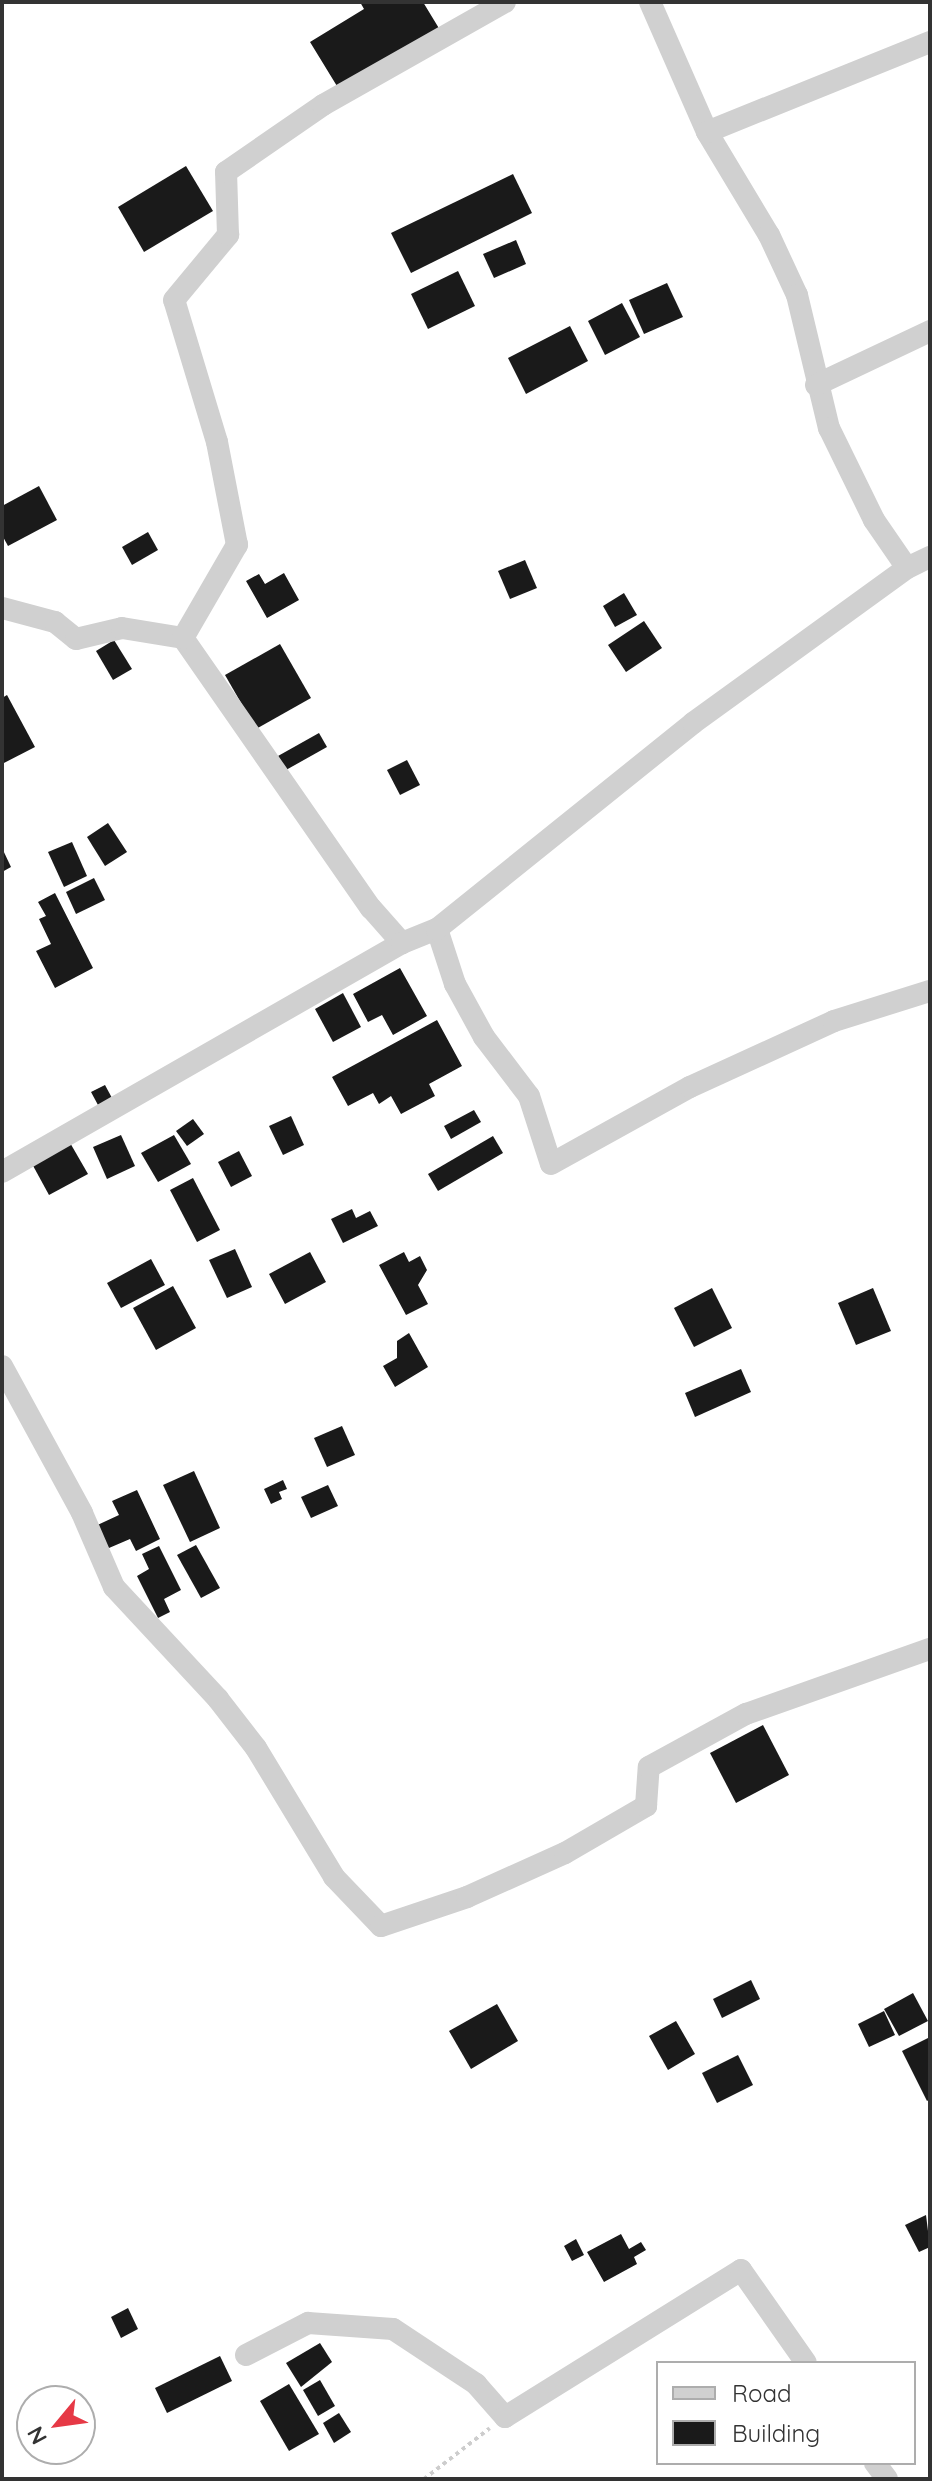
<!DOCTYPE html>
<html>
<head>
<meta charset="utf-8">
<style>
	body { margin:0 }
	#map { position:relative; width:932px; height:2481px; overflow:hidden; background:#fff; font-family:Quicksand,sans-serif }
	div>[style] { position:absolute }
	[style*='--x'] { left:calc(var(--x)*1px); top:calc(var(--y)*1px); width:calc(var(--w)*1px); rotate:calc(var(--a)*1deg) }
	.building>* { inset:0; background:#1a1a1a }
	.path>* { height:4px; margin-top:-2px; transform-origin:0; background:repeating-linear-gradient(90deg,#cdcdcd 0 4px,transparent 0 8px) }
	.minor>* { height:22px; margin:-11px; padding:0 11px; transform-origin:11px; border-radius:11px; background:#d0d0d0 }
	span { translate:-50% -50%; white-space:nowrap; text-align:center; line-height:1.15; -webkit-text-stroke:8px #fff; paint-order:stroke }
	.frame { position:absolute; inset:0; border:4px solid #333; pointer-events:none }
	.legend { position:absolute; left:656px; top:2361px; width:260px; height:104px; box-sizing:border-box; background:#fff; border:2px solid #adadad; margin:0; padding:10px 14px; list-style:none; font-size:24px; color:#333 }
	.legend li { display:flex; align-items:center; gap:16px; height:40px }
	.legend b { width:40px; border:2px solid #adadad }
	.north { position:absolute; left:16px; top:2385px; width:80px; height:80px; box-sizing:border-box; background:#fff; border:2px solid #adadad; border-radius:50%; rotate:241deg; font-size:22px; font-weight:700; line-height:32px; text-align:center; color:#333 }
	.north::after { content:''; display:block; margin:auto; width:28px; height:36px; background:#e63946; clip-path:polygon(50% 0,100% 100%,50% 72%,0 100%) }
</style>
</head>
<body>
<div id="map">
	<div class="building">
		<div style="clip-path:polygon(360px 2px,423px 2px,440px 30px,340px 91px,310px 42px,364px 9px)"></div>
		<div style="clip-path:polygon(186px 166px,213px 211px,144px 252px,118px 207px)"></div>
		<div style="clip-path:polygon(513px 174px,532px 213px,411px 273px,391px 233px)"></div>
		<div style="clip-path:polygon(516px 240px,526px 264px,494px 278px,483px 254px)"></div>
		<div style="clip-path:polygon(458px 271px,475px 306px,428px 329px,411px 294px)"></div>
		<div style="clip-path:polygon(667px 283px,683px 317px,644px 334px,629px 300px)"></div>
		<div style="clip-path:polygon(622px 303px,640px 337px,605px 355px,588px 321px)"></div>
		<div style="clip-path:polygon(570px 326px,588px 361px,526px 394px,508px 358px)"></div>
		<div style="clip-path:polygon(39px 486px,57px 520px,8px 546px,2px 535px,2px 506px)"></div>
		<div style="clip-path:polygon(148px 532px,158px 550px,132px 565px,122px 547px)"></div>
		<div style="clip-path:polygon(525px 560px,537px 588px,510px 599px,498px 571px)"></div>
		<div style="clip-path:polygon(284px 573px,299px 600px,267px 618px,246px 581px,259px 574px,265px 584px)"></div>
		<div style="clip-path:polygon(624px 593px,637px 615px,615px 627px,603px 606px)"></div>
		<div style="clip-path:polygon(644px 621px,662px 648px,626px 672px,608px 645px)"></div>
		<div style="clip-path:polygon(114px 640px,132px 669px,113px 680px,96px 651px)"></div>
		<div style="clip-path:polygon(280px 644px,311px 698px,256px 729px,225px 675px)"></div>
		<div style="clip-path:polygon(7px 695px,35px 747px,2px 764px,2px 698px)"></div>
		<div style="clip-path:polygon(319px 733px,327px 747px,286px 770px,278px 756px)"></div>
		<div style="clip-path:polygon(407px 760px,420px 785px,400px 795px,387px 770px)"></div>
		<div style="clip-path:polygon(108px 823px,127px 852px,105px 866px,87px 837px)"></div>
		<div style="clip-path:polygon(72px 842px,87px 876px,64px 887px,48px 852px)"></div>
		<div style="clip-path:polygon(2px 848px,11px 867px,2px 872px)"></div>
		<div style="clip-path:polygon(94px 878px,105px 900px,76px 914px,66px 892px)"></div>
		<div style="clip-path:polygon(55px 893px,93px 968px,55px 988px,36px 951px,51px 944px,39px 919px,46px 916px,38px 902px)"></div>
		<div style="clip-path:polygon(400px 968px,427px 1016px,393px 1035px,382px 1015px,368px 1022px,353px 994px)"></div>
		<div style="clip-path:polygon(343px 993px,361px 1027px,333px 1042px,315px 1009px)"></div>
		<div style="clip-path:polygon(437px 1020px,462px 1066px,429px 1084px,435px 1096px,401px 1114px,391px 1096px,379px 1104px,373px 1093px,348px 1106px,332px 1077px)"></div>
		<div style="clip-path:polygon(105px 1085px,112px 1098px,98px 1105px,91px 1092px)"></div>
		<div style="clip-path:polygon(474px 1110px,481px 1122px,451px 1139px,444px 1126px)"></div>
		<div style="clip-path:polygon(291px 1116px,304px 1145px,283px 1155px,269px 1126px)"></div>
		<div style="clip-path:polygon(193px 1119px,204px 1134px,187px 1146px,176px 1131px)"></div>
		<div style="clip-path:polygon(121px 1135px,135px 1166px,107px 1179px,93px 1147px)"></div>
		<div style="clip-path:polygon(174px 1135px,191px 1164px,158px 1182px,141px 1153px)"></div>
		<div style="clip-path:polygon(493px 1136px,503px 1153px,438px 1191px,428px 1174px)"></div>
		<div style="clip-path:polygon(69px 1141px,88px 1174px,49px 1195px,31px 1162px)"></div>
		<div style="clip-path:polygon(239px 1151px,252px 1176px,231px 1187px,218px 1162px)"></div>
		<div style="clip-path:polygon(193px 1178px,220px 1230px,197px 1242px,170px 1190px)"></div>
		<div style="clip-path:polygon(352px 1209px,356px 1218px,370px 1211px,378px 1226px,343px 1243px,331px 1219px)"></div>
		<div style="clip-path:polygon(235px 1249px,252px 1287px,227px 1298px,209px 1260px)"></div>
		<div style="clip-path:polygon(310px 1252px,326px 1282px,285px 1304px,269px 1274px)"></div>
		<div style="clip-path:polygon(404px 1252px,409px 1262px,420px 1256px,427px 1270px,418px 1285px,428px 1304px,406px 1315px,379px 1265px)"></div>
		<div style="clip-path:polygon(151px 1259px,165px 1285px,121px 1308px,107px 1283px)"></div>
		<div style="clip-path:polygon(173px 1286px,196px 1328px,156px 1350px,133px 1308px)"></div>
		<div style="clip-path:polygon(712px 1288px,732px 1328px,694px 1347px,674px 1308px)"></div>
		<div style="clip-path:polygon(873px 1288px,891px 1331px,856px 1345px,838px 1303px)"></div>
		<div style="clip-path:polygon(409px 1333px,428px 1367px,395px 1387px,383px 1366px,397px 1358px,397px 1341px)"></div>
		<div style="clip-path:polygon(741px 1369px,751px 1392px,695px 1417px,685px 1393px)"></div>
		<div style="clip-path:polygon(342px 1426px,355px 1455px,327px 1467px,314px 1438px)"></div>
		<div style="clip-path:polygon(194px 1471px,220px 1528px,190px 1542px,163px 1485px)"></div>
		<div style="clip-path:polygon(283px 1480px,287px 1489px,279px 1492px,282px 1499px,271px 1504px,264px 1489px)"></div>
		<div style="clip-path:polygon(328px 1485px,338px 1506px,311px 1518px,301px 1497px)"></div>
		<div style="clip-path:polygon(137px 1490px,160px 1539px,136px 1551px,130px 1539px,102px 1551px,91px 1528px,119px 1515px,112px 1501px)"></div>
		<div style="clip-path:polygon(196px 1545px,220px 1588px,201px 1598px,177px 1555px)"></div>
		<div style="clip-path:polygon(159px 1546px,181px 1590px,164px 1599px,170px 1612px,158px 1618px,137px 1576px,149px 1569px,142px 1554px)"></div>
		<div style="clip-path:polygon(763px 1725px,789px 1775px,736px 1803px,710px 1753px)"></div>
		<div style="clip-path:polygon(751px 1980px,760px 1999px,722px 2018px,713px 1999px)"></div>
		<div style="clip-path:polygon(913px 1993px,928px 2021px,899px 2036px,884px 2009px)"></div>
		<div style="clip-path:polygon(497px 2004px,518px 2041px,471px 2069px,449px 2031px)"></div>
		<div style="clip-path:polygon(884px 2011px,895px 2035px,869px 2047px,858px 2024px)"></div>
		<div style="clip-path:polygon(676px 2021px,695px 2054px,668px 2070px,649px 2036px)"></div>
		<div style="clip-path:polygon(930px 2037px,930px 2099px,927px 2101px,902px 2051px)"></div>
		<div style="clip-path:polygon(738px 2055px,753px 2085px,717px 2103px,702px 2073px)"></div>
		<div style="clip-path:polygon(926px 2215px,930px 2247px,919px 2252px,905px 2225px)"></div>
		<div style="clip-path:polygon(621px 2234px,629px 2249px,641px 2242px,646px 2250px,634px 2257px,637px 2264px,604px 2282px,587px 2252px)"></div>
		<div style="clip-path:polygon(576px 2239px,584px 2255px,572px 2261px,564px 2246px)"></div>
		<div style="clip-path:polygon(128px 2308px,138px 2329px,121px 2338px,111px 2317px)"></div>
		<div style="clip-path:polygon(320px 2343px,332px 2362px,301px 2387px,286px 2363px)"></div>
		<div style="clip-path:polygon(220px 2356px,232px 2381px,167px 2413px,155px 2388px)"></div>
		<div style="clip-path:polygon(320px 2380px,335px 2406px,318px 2416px,303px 2390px)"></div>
		<div style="clip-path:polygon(289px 2384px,319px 2434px,289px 2451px,260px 2401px)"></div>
		<div style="clip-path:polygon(339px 2413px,351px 2432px,334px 2443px,323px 2423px)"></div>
	</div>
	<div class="path">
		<div style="--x:424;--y:2479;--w:83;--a:-37.7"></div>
	</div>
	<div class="minor">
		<div style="--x:650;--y:2;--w:142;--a:66.3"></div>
		<div style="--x:707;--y:132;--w:120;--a:59"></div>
		<div style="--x:769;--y:235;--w:66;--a:65"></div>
		<div style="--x:797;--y:295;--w:137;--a:76.5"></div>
		<div style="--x:829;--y:428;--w:102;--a:63.9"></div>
		<div style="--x:874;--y:520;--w:58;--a:55.5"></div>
		<div style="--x:907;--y:568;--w:25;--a:-26"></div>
		<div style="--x:707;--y:132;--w:240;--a:-22"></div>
		<div style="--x:816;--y:385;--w:126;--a:-25.3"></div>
		<div style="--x:2;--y:608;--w:55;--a:14.8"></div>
		<div style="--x:55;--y:622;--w:27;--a:39"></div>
		<div style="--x:76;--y:639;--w:47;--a:-13.4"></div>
		<div style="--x:122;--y:628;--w:62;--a:9.3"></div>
		<div style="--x:183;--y:638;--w:329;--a:55.2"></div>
		<div style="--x:371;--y:908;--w:47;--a:48.5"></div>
		<div style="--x:183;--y:638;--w:108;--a:-59.9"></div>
		<div style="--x:237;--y:545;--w:105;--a:-101"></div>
		<div style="--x:217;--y:442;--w:148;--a:-106.8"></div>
		<div style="--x:174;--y:300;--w:85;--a:-50.3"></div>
		<div style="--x:228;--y:235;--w:63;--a:-91.8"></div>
		<div style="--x:226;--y:172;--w:118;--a:-34.6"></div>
		<div style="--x:323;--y:105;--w:209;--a:-29.5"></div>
		<div style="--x:437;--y:929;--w:58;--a:71.9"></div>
		<div style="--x:455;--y:984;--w:60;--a:61.3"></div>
		<div style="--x:484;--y:1037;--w:74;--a:52.7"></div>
		<div style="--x:529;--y:1096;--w:71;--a:72.1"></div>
		<div style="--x:551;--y:1164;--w:159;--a:-29"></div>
		<div style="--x:690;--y:1087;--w:158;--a:-24.6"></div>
		<div style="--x:834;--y:1021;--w:101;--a:-17.4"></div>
		<div style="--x:2;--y:1172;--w:461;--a:-29.8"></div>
		<div style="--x:402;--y:943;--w:38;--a:-22"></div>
		<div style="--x:437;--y:929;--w:329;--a:-38.8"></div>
		<div style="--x:693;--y:723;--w:264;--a:-35.9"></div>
		<div style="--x:2;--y:1366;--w:167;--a:61.4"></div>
		<div style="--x:82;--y:1513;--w:81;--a:66.6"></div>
		<div style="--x:114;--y:1587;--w:153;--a:47.1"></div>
		<div style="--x:218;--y:1699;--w:62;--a:52.2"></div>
		<div style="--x:256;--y:1748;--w:151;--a:58.8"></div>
		<div style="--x:334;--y:1877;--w:68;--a:46.2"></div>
		<div style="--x:381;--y:1926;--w:91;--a:-18.6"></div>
		<div style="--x:467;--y:1897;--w:107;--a:-24.2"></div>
		<div style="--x:565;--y:1853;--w:94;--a:-30.1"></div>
		<div style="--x:646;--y:1806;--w:39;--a:-86"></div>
		<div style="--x:649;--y:1767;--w:111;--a:-28.7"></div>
		<div style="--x:746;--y:1714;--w:195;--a:-19.5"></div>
		<div style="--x:246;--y:2355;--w:70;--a:-27.3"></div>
		<div style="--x:308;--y:2323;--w:85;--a:4"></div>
		<div style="--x:393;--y:2329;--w:100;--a:33.5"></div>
		<div style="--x:476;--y:2384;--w:44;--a:48.7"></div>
		<div style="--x:505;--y:2417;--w:278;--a:-31.9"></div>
		<div style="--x:741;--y:2270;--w:113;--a:55"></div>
		<div style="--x:875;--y:2463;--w:20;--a:53"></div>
	</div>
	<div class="frame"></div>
	<ul class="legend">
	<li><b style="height:10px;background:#d0d0d0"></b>Road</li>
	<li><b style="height:22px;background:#1a1a1a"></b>Building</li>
	</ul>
	<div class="north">N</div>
</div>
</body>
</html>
